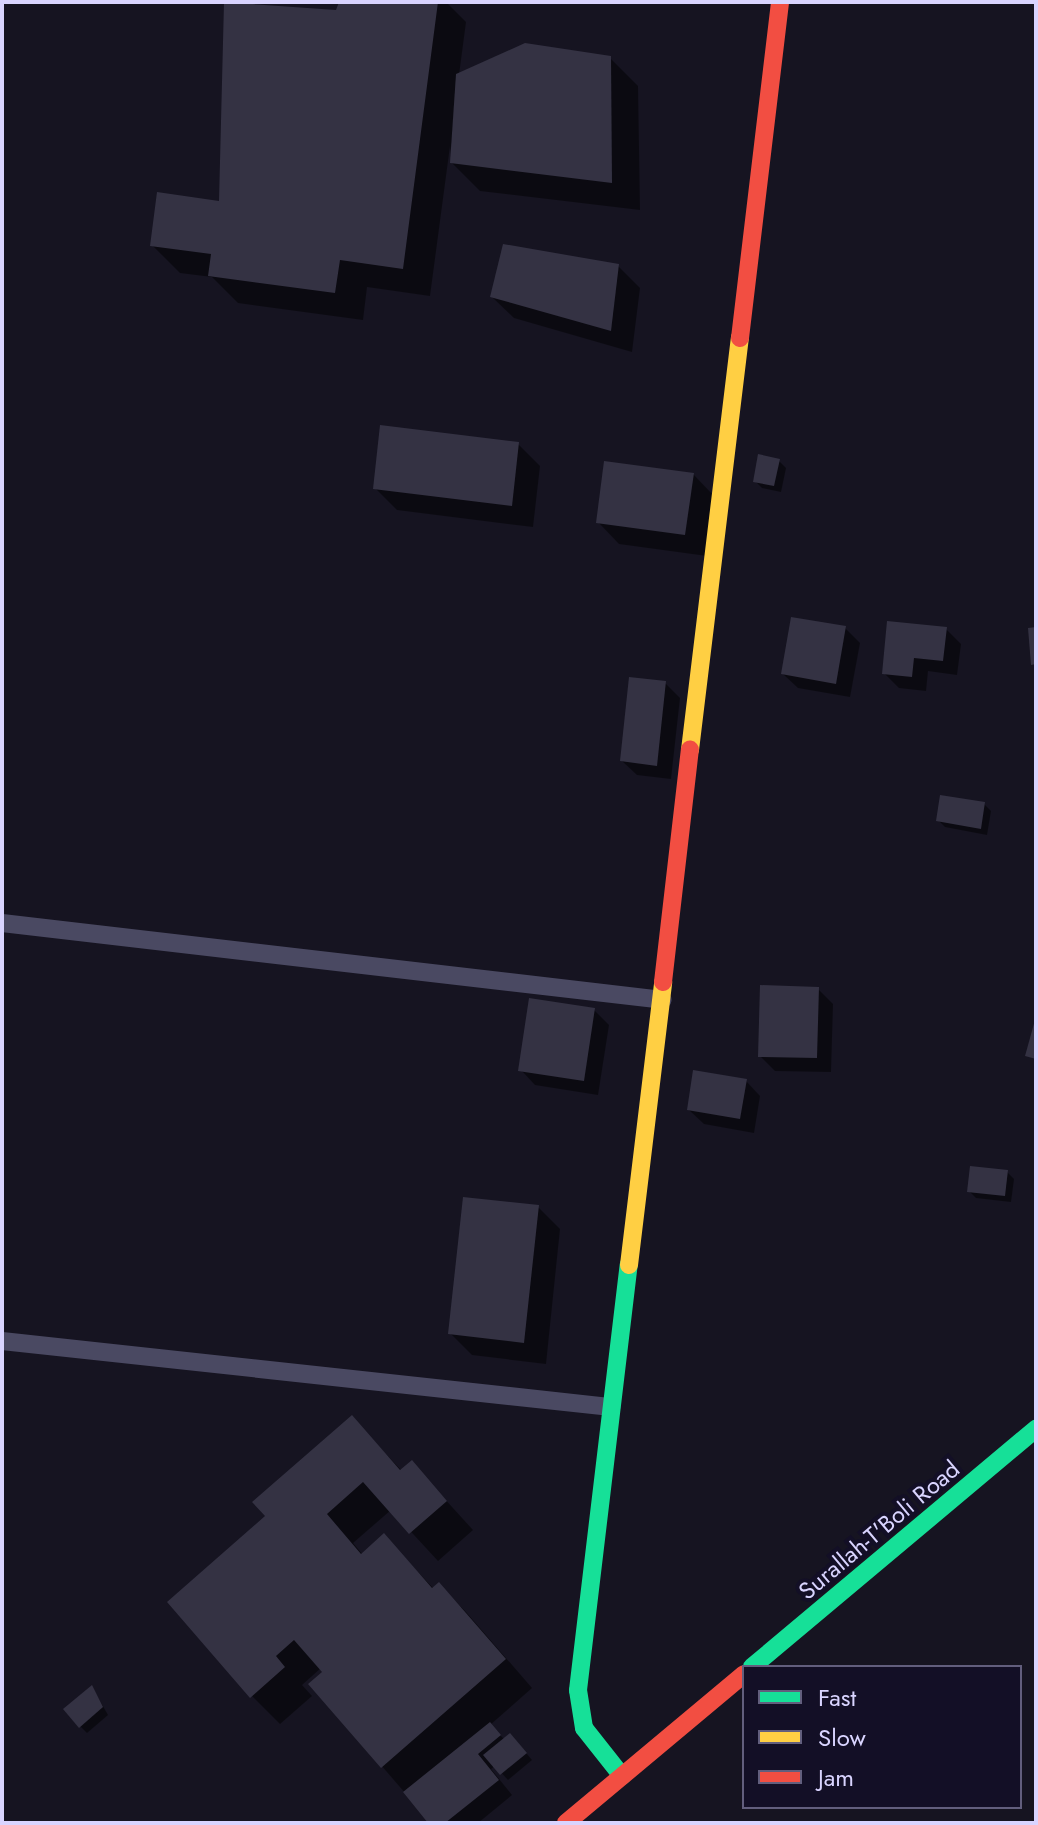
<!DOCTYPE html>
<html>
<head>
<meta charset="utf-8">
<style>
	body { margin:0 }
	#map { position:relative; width:1038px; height:1825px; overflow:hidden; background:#161421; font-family:Jost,sans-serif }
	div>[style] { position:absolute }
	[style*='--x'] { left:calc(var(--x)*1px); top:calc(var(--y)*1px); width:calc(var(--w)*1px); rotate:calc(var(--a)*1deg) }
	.shadow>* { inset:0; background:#0007 }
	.building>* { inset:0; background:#343243 }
	.lane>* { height:18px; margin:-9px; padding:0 9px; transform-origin:9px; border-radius:9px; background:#4a4962 }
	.fast>* { height:18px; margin:-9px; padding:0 9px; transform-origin:9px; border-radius:9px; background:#16e098 }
	.slow>* { height:18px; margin:-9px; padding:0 9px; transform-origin:9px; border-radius:9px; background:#ffcf43 }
	.jam>* { height:18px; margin:-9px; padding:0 9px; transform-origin:9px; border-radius:9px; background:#f24e42 }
	span { translate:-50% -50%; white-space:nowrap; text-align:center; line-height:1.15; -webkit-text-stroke:8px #130f26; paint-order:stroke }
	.street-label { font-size:24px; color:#d9d4ff }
	.frame { position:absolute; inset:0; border:4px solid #d9d4ff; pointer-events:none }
	.legend { position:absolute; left:742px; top:1665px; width:280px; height:144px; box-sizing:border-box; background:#130f26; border:2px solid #625e7d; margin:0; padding:10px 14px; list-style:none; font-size:24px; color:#d9d4ff }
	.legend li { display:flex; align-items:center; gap:16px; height:40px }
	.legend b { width:40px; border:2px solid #625e7d }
</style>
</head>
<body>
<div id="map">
	<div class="shadow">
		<div style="clip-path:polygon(226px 2px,338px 12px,341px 2px,446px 2px,466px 22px,459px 75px,610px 58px,638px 86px,640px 210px,480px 191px,452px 163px,450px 146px,430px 296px,367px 287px,363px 320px,238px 303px,212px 277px,180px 273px,152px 245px,221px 203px)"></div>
		<div style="clip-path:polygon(618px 266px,640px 288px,632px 352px,514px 318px,492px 297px)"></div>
		<div style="clip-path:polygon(518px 444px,540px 466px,533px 527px,397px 510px,375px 488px)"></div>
		<div style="clip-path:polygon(779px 461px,786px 468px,781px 492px,762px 488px,755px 481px)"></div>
		<div style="clip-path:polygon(693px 474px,714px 496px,707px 556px,619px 544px,598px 522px)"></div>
		<div style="clip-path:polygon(845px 628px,860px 643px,850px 697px,798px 688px,783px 674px)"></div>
		<div style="clip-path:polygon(946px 629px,961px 644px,957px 675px,928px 671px,926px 691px,899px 688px,884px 673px)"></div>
		<div style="clip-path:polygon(665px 683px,680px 698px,671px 779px,637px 775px,622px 761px)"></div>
		<div style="clip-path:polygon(984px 804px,991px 811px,987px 835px,945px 827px,938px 820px)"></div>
		<div style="clip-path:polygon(818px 989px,833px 1004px,831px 1072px,775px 1071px,760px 1056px)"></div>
		<div style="clip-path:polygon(594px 1010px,609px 1025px,598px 1095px,535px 1085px,521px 1070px)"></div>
		<div style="clip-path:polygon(746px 1081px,760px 1096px,754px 1133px,704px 1124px,689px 1110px)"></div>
		<div style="clip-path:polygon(1007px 1172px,1014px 1179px,1011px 1202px,976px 1198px,969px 1191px)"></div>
		<div style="clip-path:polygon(538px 1207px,560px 1229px,546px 1364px,472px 1355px,450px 1333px)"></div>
		<div style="clip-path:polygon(351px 1417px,402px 1471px,412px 1463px,473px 1530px,438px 1561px,391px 1510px,353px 1543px,363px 1555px,384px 1536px,434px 1589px,439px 1584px,466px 1612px,532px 1688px,490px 1725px,505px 1740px,517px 1742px,532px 1760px,508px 1780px,495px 1766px,491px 1769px,512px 1795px,478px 1823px,431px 1823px,311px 1684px,325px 1672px,321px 1668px,302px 1685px,312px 1696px,280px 1724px,252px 1696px,268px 1516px)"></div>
		<div style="clip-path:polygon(92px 1687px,108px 1715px,87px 1733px,80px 1726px)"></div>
	</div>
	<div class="building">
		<div style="clip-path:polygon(224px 2px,336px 10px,339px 2px,438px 2px,403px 269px,340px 260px,335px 293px,208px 276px,211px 254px,150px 246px,157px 192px,219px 201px)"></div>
		<div style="clip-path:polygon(525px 43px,611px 56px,612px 183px,450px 163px,456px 74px)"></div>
		<div style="clip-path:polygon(503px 244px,619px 264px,611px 331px,490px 297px)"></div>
		<div style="clip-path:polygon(380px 425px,519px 442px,512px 506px,373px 489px)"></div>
		<div style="clip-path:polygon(758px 454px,780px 459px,774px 486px,753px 482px)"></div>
		<div style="clip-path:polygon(604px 461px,694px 473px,685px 535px,596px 523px)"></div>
		<div style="clip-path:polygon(791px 617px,846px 626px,836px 684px,781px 674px)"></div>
		<div style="clip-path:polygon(887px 621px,947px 627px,943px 661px,914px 658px,912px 677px,882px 674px)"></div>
		<div style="clip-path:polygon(1036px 627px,1036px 664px,1031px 665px,1028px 628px)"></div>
		<div style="clip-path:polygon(629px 677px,666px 681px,657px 766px,620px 761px)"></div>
		<div style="clip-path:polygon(940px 795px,985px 802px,981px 829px,936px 821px)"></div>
		<div style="clip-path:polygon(760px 985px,819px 987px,817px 1058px,758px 1057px)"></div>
		<div style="clip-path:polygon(529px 998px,595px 1008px,584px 1081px,518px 1071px)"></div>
		<div style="clip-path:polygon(1035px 1020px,1036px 1020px,1036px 1059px,1025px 1056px)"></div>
		<div style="clip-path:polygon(693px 1070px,747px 1079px,740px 1119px,687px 1110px)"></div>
		<div style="clip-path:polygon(970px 1166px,1008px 1170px,1005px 1196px,967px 1192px)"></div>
		<div style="clip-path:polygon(463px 1197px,539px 1205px,524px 1343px,448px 1334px)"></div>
		<div style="clip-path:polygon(352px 1415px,400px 1470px,412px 1460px,447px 1501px,409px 1534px,363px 1482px,327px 1514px,361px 1554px,384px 1533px,432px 1588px,439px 1582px,506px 1659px,381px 1768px,308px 1684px,322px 1672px,294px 1640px,276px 1656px,285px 1667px,250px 1698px,167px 1602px,265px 1516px,252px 1502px)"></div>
		<div style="clip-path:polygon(92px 1685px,103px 1707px,79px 1728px,63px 1709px)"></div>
		<div style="clip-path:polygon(490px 1722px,501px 1735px,478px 1754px,499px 1780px,445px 1823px,428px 1823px,403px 1792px)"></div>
		<div style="clip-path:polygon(510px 1733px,527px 1753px,500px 1775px,483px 1755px)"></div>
	</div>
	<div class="lane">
		<div style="--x:2;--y:923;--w:665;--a:6.64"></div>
		<div style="--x:2;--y:1341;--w:613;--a:6.19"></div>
	</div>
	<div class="fast">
		<div style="--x:752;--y:1667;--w:371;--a:-40"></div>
		<div style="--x:622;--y:1776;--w:61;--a:-128.4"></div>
		<div style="--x:584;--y:1728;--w:38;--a:-99"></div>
		<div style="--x:578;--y:1690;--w:428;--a:-83.2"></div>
	</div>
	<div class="slow">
		<div style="--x:690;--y:750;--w:415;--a:-83.1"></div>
		<div style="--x:629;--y:1265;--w:285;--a:-83.1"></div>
	</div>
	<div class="jam">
		<div style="--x:740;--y:338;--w:338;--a:-83.2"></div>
		<div style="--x:663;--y:982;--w:234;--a:-83.4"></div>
		<div style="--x:566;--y:1823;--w:232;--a:-39.9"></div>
	</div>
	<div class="street-label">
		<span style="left:879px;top:1530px;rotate:-40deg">Surallah-T'Boli Road</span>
	</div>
	<div class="frame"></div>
	<ul class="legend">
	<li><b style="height:10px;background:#16e098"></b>Fast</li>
	<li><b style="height:10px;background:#ffcf43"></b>Slow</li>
	<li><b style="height:10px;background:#f24e42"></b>Jam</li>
	</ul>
</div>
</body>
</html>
